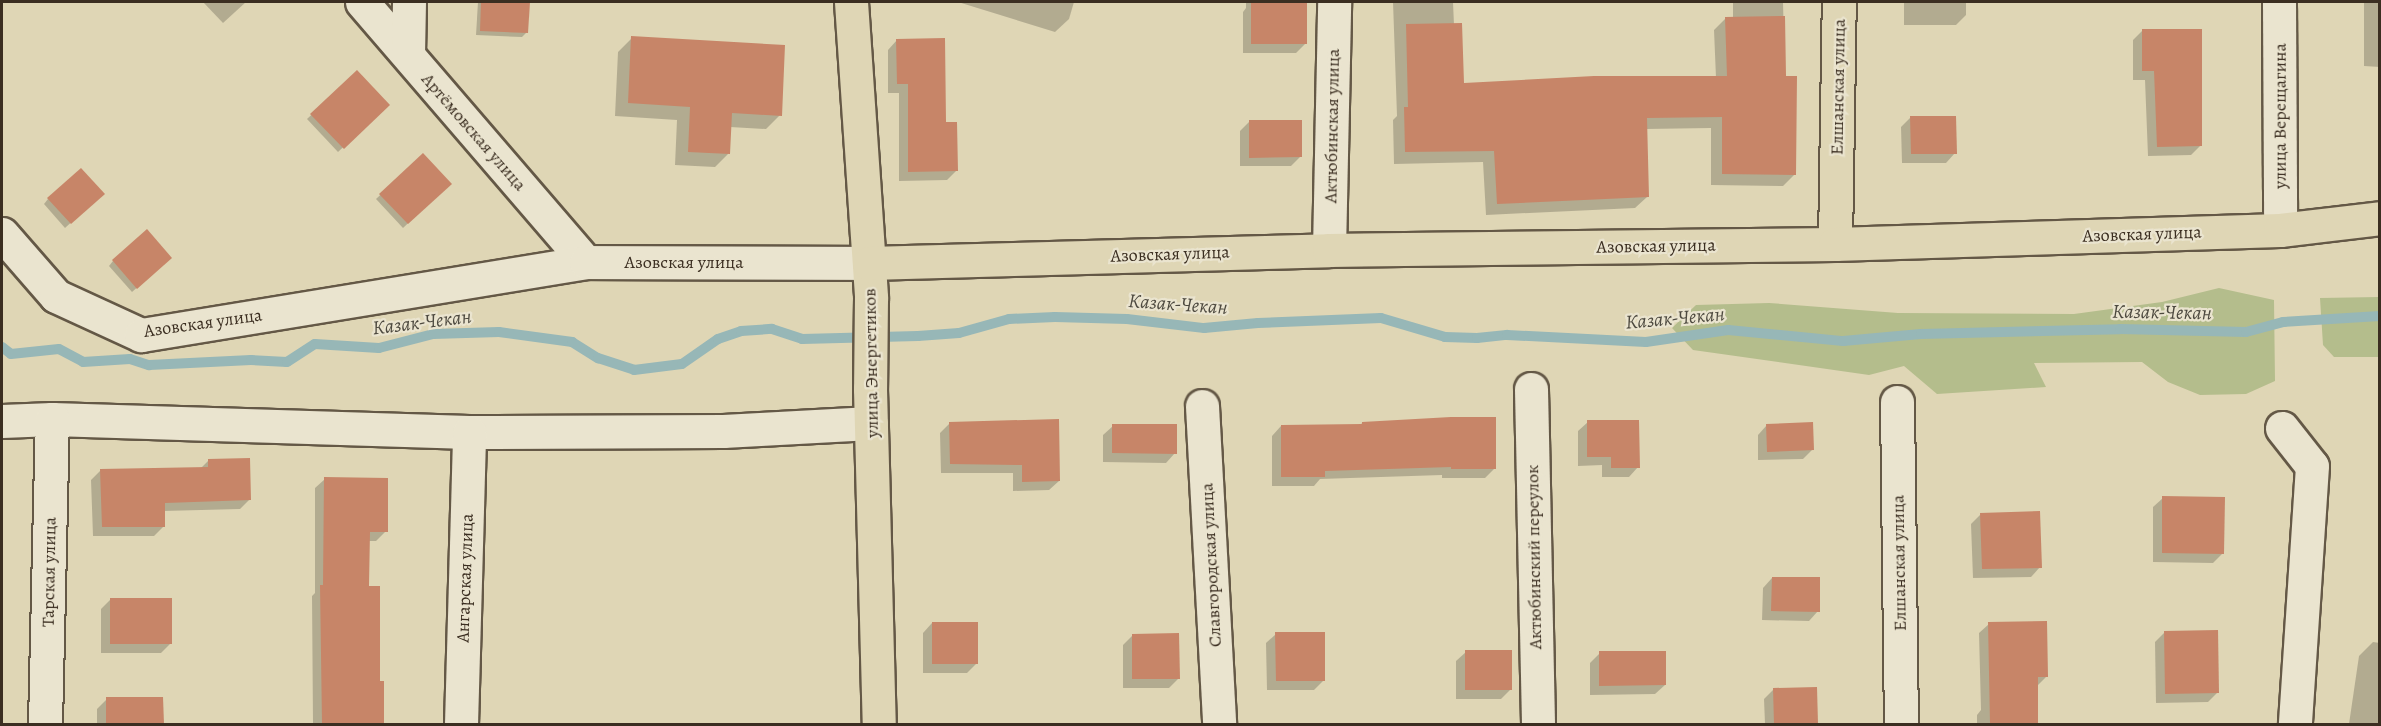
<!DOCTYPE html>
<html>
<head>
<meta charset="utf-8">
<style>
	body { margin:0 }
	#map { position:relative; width:2381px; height:726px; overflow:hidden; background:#dfd6b5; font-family:Alegreya,serif }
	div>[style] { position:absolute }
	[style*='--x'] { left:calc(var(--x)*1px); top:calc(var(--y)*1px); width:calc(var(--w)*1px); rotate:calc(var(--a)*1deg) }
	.green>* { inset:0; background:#b4bd8c }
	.shadow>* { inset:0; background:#0003 }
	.stream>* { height:10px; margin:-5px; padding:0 5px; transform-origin:5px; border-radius:5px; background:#97b7b7 }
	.building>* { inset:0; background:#c78568 }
	.roads { filter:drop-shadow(2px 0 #645846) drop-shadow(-2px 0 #645846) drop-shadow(0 2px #645846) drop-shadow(0 -2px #645846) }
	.street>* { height:33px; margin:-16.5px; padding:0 16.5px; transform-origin:16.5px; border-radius:16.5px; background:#eae4cf }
	.primary>* { height:33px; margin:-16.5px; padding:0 16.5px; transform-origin:16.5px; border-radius:16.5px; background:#dfd6b5 }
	span { translate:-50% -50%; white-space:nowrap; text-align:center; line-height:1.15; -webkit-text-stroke:4.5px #eae4cf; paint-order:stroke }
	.street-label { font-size:18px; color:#3b2e21 }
	.water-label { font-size:20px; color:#4d493f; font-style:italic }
	.frame { position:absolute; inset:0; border:3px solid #3b2e21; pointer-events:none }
</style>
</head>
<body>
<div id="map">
	<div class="green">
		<div style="clip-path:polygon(2219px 288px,2274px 300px,2275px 381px,2246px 394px,2200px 395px,2168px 382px,2142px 362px,2034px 363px,2046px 387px,1937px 394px,1904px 366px,1869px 375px,1693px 350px,1672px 328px,1696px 305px,1769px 303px,1898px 313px,2074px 314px,2162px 302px)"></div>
		<div style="clip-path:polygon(2379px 297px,2379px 357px,2334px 357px,2323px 345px,2320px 298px)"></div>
	</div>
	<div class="shadow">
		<div style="clip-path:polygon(203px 2px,246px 2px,223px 23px)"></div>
		<div style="clip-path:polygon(478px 2px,528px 2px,526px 33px,522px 37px,476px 35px)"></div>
		<div style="clip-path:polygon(958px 2px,1074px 2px,1069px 19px,1055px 32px)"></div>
		<div style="clip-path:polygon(1246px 2px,1304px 2px,1306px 43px,1296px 53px,1243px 53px,1243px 12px,1246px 8px)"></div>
		<div style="clip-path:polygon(1393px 2px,1453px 2px,1454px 25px,1462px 84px,1716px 78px,1714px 30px,1726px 18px,1733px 18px,1733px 2px,1783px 2px,1785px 78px,1795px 174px,1783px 186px,1711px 185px,1711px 128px,1646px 129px,1647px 197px,1635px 208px,1486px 215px,1483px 162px,1394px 164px,1393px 120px,1397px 116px)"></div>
		<div style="clip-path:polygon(1904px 2px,1966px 2px,1966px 15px,1956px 25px,1904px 25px)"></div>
		<div style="clip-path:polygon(2364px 2px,2380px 2px,2380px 67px,2364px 66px)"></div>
		<div style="clip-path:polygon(2143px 30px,2201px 145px,2191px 155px,2148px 156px,2145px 80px,2133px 80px,2133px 40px)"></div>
		<div style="clip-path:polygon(632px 38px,780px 115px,766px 129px,730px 127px,728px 154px,715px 167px,675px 165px,677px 120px,615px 116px,618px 52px)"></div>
		<div style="clip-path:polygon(897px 40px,945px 123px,957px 170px,947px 180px,899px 181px,899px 93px,888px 93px,888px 50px)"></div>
		<div style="clip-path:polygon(357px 72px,388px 105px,338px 152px,307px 119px)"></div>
		<div style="clip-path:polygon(1911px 117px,1955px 153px,1946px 163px,1902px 163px,1901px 127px)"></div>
		<div style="clip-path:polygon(1249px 122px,1300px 157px,1291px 166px,1240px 166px,1240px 131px)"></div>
		<div style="clip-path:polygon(423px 155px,450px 184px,403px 228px,376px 199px)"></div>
		<div style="clip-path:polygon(102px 194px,65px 228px,44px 204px,48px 199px)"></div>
		<div style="clip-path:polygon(113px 261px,166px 262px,132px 292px,109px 266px)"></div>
		<div style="clip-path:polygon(1588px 422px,1638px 467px,1629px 477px,1602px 477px,1602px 465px,1578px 466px,1578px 431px)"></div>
		<div style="clip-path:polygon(950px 423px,1059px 481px,1049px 490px,1013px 491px,1013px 473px,941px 473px,940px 433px)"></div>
		<div style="clip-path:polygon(1362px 423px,1495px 468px,1485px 478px,1442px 478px,1442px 475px,1320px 479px,1314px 486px,1272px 486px,1272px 436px,1281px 426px,1360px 426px)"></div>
		<div style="clip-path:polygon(1767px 425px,1812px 450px,1803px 459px,1758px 460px,1758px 435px)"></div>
		<div style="clip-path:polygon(1113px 426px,1175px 453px,1166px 463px,1103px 462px,1103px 435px)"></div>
		<div style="clip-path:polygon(209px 460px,250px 499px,240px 509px,163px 511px,164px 526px,154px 536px,93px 536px,91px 480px,101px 470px,200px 469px)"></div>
		<div style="clip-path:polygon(325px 479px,386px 531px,376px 541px,368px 541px,368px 587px,378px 683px,383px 683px,383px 724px,313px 724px,312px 596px,315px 593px,315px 488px)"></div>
		<div style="clip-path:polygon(2163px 498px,2223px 553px,2213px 563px,2153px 562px,2153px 507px)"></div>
		<div style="clip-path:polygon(1981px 514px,2040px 567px,2031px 577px,1973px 578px,1971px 524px)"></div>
		<div style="clip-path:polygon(1772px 578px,1818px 611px,1809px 621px,1762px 620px,1763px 588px)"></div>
		<div style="clip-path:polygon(110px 600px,171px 643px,161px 653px,101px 653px,101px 609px)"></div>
		<div style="clip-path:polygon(932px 623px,977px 663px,967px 673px,923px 673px,923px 633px)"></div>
		<div style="clip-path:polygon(1989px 624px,2046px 677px,2037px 686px,2037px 724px,1977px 724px,1977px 715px,1981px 710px,1979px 633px)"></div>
		<div style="clip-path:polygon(2165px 632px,2217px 693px,2208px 702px,2156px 703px,2155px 642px)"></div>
		<div style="clip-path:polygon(1276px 634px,1324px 680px,1314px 690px,1267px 690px,1266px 643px)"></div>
		<div style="clip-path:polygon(1133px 635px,1178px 679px,1169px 688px,1123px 688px,1123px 645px)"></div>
		<div style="clip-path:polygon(2373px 642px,2380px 643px,2380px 724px,2349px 724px,2359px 656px)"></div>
		<div style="clip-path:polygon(1466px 652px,1511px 689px,1501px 699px,1456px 699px,1456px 661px)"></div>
		<div style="clip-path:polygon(1600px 653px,1665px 685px,1655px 694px,1590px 695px,1590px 663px)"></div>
		<div style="clip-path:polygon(1774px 689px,1816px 689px,1816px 724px,1765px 724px,1764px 699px)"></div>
		<div style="clip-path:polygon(162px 698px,162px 724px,97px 724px,97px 709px,107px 699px)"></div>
	</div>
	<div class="stream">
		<div style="--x:2;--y:347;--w:11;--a:38"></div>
		<div style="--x:11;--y:354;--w:48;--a:-5.9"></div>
		<div style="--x:59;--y:349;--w:27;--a:28"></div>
		<div style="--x:83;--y:362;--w:47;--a:-3.7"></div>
		<div style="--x:130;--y:359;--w:20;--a:18"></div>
		<div style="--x:149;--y:365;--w:102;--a:-2.8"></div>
		<div style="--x:251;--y:360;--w:36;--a:3"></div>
		<div style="--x:287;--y:362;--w:33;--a:-33"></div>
		<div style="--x:315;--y:344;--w:64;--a:3.6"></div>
		<div style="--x:379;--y:348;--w:56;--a:-14.5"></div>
		<div style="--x:433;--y:334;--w:66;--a:-1.7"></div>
		<div style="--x:499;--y:332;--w:74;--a:7.8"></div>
		<div style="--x:572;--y:342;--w:31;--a:32"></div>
		<div style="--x:598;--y:358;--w:38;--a:18"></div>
		<div style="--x:634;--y:370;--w:48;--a:-7.1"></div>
		<div style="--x:682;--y:364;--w:44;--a:-34.8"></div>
		<div style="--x:718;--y:339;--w:24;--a:-19"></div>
		<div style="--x:741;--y:331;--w:31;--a:-4"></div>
		<div style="--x:772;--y:329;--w:32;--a:18"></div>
		<div style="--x:802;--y:339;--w:116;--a:-1.5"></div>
		<div style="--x:918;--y:336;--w:41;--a:-4.2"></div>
		<div style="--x:959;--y:333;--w:52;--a:-15.6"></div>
		<div style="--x:1009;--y:319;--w:46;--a:-2.5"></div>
		<div style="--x:1055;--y:317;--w:72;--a:1.6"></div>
		<div style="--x:1127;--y:319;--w:78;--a:6.7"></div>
		<div style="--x:1204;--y:328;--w:54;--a:-5.3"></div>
		<div style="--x:1258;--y:323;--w:123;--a:-2.3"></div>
		<div style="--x:1381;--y:318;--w:67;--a:16.5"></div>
		<div style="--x:1445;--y:337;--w:32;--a:2"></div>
		<div style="--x:1477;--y:338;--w:30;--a:-6"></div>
		<div style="--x:1507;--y:335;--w:139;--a:2.9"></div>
		<div style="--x:1646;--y:342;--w:83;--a:-8.3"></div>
		<div style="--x:1728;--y:330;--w:116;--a:5.5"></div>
		<div style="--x:1843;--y:341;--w:78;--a:-5.1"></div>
		<div style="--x:1921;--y:334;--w:199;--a:-1.4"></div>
		<div style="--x:2120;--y:329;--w:126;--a:1.4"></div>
		<div style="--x:2246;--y:332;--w:38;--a:-15"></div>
		<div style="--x:2283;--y:322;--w:97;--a:-3.5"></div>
	</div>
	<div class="building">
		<div style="clip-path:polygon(481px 2px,530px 2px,528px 33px,480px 31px)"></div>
		<div style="clip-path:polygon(1251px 2px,1307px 2px,1307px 44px,1251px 44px)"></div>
		<div style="clip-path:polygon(1785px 16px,1786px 76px,1797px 76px,1796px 175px,1722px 174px,1722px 117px,1647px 118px,1649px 197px,1497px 204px,1494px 151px,1405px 152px,1404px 107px,1408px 107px,1406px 24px,1462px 23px,1464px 83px,1594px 76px,1727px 76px,1725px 17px)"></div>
		<div style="clip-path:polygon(2142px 29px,2202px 29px,2202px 146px,2157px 147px,2154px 71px,2142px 71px)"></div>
		<div style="clip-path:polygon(631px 36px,785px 45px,782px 116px,732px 113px,730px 154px,688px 152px,690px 107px,628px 103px)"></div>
		<div style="clip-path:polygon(945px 38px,946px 122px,957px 122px,958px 171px,908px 172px,908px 84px,897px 84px,896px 39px)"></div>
		<div style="clip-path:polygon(357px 70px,390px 105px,344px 149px,310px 114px)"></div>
		<div style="clip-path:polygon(1910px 116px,1956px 116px,1957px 154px,1911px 154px)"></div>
		<div style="clip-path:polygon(1249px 120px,1302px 120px,1302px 157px,1249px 158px)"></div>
		<div style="clip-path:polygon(423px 153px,452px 184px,408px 224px,379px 194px)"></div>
		<div style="clip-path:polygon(81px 168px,105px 194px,71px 224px,47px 198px)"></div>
		<div style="clip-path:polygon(147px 229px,172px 258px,137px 289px,112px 260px)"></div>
		<div style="clip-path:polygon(1451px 417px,1496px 417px,1496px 469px,1451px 469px,1451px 467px,1325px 471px,1325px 477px,1281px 477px,1281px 425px,1362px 424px,1362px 422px)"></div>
		<div style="clip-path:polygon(1059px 419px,1060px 481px,1022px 482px,1022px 465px,950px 464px,949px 422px)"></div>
		<div style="clip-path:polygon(1587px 420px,1639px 420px,1640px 468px,1611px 468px,1611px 457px,1587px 457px)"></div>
		<div style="clip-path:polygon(1813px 422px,1814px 450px,1767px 452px,1766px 424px)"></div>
		<div style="clip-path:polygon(1112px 424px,1177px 424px,1177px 454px,1112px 453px)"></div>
		<div style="clip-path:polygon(250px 458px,251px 500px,165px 503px,165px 527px,102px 527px,100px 469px,208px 467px,208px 459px)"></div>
		<div style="clip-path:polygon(324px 477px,388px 478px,388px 532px,370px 532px,369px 586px,380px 586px,380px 681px,384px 681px,384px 724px,322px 724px,320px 585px,323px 585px)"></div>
		<div style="clip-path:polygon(2162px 496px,2225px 497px,2224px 554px,2162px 553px)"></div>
		<div style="clip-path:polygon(2040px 511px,2042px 568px,1982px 569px,1980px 513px)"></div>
		<div style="clip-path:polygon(1772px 577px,1820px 577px,1820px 612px,1771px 611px)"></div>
		<div style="clip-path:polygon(110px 598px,172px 598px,172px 644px,110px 644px)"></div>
		<div style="clip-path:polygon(2047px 621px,2048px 677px,2038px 677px,2038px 724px,1990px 724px,1988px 622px)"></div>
		<div style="clip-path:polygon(932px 622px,978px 622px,978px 664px,932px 664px)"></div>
		<div style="clip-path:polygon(2218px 630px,2219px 693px,2165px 694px,2164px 631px)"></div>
		<div style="clip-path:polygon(1275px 632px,1325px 632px,1325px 681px,1276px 681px)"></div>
		<div style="clip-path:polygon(1179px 633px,1180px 679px,1132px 679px,1132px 634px)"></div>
		<div style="clip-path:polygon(1465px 650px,1512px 650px,1512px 690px,1465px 690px)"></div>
		<div style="clip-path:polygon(1599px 651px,1666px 651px,1666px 685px,1599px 686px)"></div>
		<div style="clip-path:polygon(1817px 687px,1818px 724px,1774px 724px,1773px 688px)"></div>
		<div style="clip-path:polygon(106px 697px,163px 697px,164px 724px,106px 724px)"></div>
	</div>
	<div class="roads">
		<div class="street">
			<div style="--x:362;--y:2;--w:343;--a:49.3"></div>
			<div style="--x:2279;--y:2;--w:228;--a:89.7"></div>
			<div style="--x:408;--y:54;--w:52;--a:-88.9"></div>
			<div style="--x:2;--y:234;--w:82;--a:48.9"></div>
			<div style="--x:56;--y:296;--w:94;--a:24.6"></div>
			<div style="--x:141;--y:335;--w:451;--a:-9.3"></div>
			<div style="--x:586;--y:262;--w:283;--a:0.2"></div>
			<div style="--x:1329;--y:250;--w:248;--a:-88.8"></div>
			<div style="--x:1531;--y:389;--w:335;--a:88.8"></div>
			<div style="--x:1897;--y:402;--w:322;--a:89.3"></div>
			<div style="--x:1202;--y:406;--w:318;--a:86.9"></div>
			<div style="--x:2;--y:421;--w:50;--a:-2.3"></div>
			<div style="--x:52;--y:419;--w:417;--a:1.8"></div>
			<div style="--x:469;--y:432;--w:254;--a:-0.2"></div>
			<div style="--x:723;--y:431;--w:148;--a:-3.1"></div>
			<div style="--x:2282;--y:428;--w:48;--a:51.7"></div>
			<div style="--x:2312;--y:466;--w:259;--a:93.8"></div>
			<div style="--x:45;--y:724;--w:305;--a:-88.7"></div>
			<div style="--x:461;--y:724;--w:292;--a:-88.4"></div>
		</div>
		<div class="primary">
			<div style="--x:851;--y:2;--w:297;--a:86.1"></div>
			<div style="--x:871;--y:298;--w:91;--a:90.6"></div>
			<div style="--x:870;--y:389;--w:335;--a:88.5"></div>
			<div style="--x:1835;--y:244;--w:242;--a:-89.1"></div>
			<div style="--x:869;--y:263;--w:460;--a:-1.6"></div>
			<div style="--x:1329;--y:250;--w:506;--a:-0.68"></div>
			<div style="--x:1835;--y:244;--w:445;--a:-1.8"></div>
			<div style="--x:2280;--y:230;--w:101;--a:-6.8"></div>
		</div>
	</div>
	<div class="street-label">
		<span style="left:1838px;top:87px;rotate:-89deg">Елшанская улица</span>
		<span style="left:2280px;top:116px;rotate:-90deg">улица Верещагина</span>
		<span style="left:1332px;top:126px;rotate:-89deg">Актюбинская улица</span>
		<span style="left:474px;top:132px;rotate:49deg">Артёмовская улица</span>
		<span style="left:2142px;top:234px;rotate:-2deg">Азовская улица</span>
		<span style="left:1656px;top:246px;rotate:-1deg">Азовская улица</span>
		<span style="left:1170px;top:254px;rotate:-2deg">Азовская улица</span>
		<span style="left:684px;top:262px">Азовская улица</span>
		<span style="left:203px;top:323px;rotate:-8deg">Азовская улица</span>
		<span style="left:871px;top:363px;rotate:-91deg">улица Энергетиков</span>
		<span style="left:1534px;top:557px;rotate:-91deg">Актюбинский переулок</span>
		<span style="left:1899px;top:563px;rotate:-91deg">Елшанская улица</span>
		<span style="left:1211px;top:565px;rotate:-93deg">Славгородская улица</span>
		<span style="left:49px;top:572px;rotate:-89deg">Тарская улица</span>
		<span style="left:465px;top:578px;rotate:-88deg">Ангарская улица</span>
	</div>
	<div class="water-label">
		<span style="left:1178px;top:304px;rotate:4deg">Казак-Чекан</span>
		<span style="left:2162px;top:312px;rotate:1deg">Казак-Чекан</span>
		<span style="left:1675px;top:318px;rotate:-5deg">Казак-Чекан</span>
		<span style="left:422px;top:322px;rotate:-7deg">Казак-Чекан</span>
	</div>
	<div class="frame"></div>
</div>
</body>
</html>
